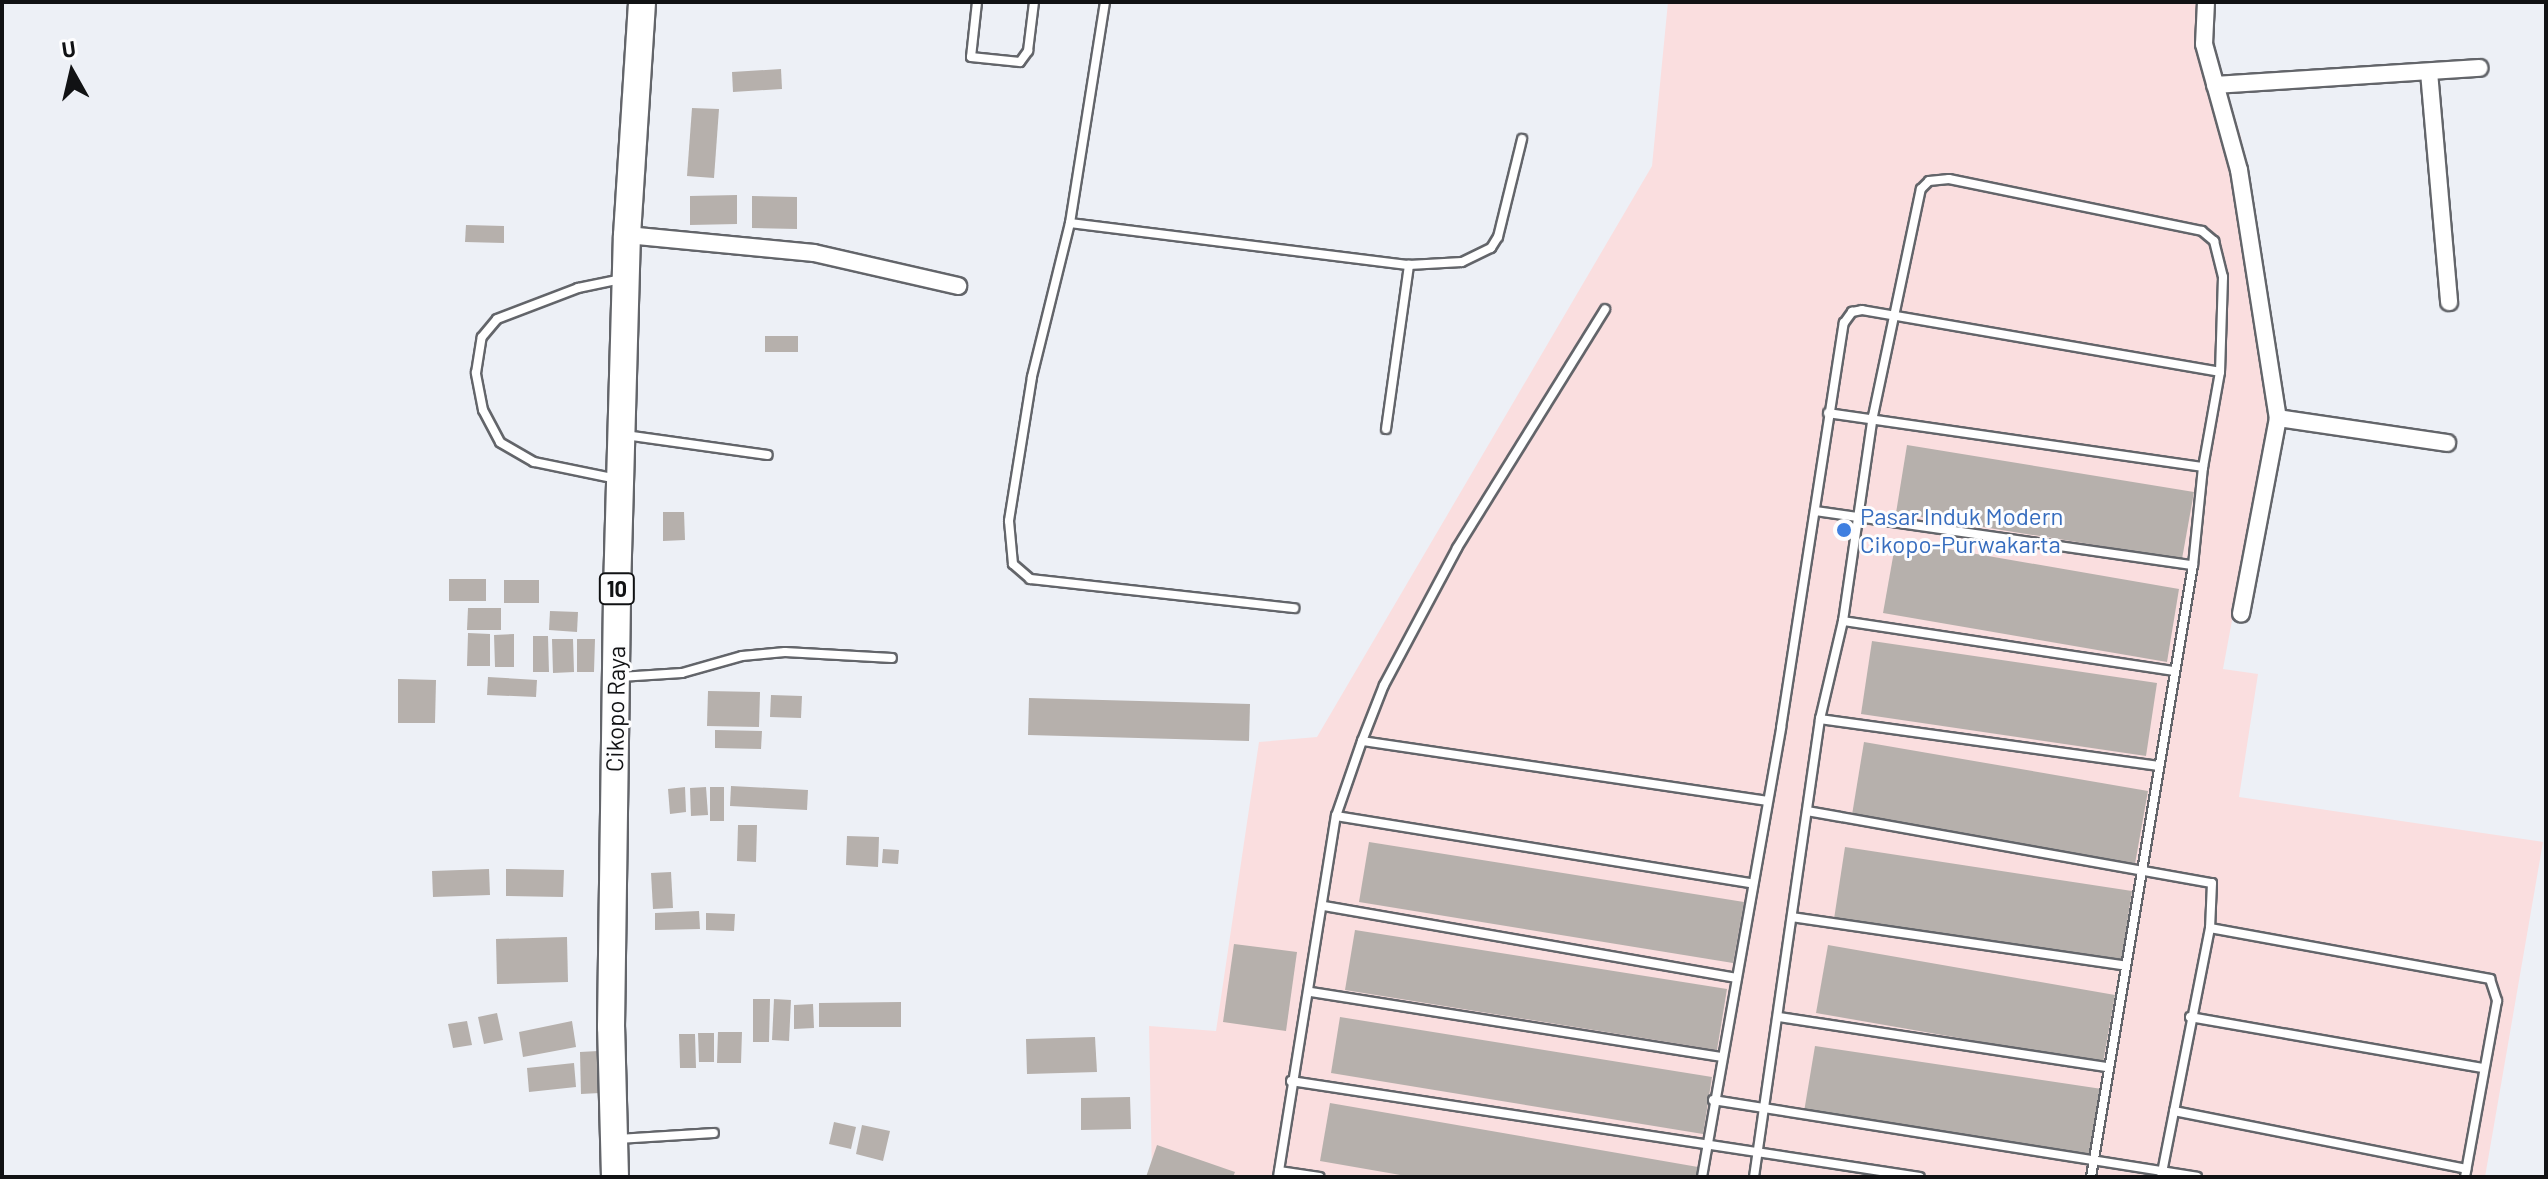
<!DOCTYPE html>
<html>
<head>
<meta charset="utf-8">
<style>
	body { margin:0 }
	#map { position:relative; width:2548px; height:1179px; overflow:hidden; background:#edf0f6; font-family:Barlow,sans-serif }
	div>[style] { position:absolute }
	[style*='--x'] { left:calc(var(--x)*1px); top:calc(var(--y)*1px); width:calc(var(--w)*1px); rotate:calc(var(--a)*1deg) }
	.commercial>* { inset:0; background:#fadedf }
	.building>* { inset:0; background:#b6b0ac }
	.roads { filter:drop-shadow(2px 0 #63656a) drop-shadow(-2px 0 #63656a) drop-shadow(0 2px #63656a) drop-shadow(0 -2px #63656a) }
	.service>* { height:8px; margin:-4px; padding:0 4px; transform-origin:4px; border-radius:4px; background:#fff }
	.minor>* { height:16px; margin:-8px; padding:0 8px; transform-origin:8px; border-radius:8px; background:#fff }
	.trunk>* { height:26px; margin:-13px; padding:0 13px; transform-origin:13px; border-radius:13px; background:#fff }
	.dots>* { width:22px; height:22px; translate:-50% -50%; box-sizing:border-box; border:4px solid #fdfdfe; border-radius:50% }
	span { translate:-50% -50%; white-space:nowrap; text-align:center; line-height:1.15; -webkit-text-stroke:6px #fdfdfe; paint-order:stroke }
	.shield-label span { padding:2px 6px; background:#fdfdfe; border:2px solid; border-radius:6px; -webkit-text-stroke-width:0 }
	.shield-label { font-size:22px; color:#111214; font-weight:700 }
	.shop-label { font-size:24px; color:#366cbe }
	.left { translate:0 -50%; text-align:left }
	.street-label { font-size:24px; color:#111214 }
	.frame { position:absolute; inset:0; border:4px solid #111214; pointer-events:none }
	.north { position:absolute; left:32px; top:32px; width:80px; height:80px; -webkit-text-stroke:6px #fdfdfe; paint-order:stroke; rotate:352deg; font-size:22px; font-weight:700; line-height:32px; text-align:center; color:#111214 }
	.north::after { content:''; display:block; margin:auto; width:28px; height:36px; background:#111214; clip-path:polygon(50% 0,100% 100%,50% 72%,0 100%) }
</style>
</head>
<body>
<div id="map">
	<div class="commercial">
		<div style="clip-path:polygon(1668px 2px,2216px 2px,2213px 46px,2241px 137px,2275px 389px,2223px 669px,2258px 674px,2239px 797px,2543px 842px,2485px 1177px,1152px 1177px,1149px 1026px,1216px 1031px,1259px 742px,1317px 737px,1652px 166px)"></div>
	</div>
	<div class="building">
		<div style="clip-path:polygon(781px 69px,782px 89px,733px 92px,732px 72px)"></div>
		<div style="clip-path:polygon(692px 108px,719px 109px,714px 178px,687px 176px)"></div>
		<div style="clip-path:polygon(737px 195px,737px 224px,690px 225px,690px 196px)"></div>
		<div style="clip-path:polygon(752px 196px,797px 197px,797px 229px,752px 228px)"></div>
		<div style="clip-path:polygon(466px 225px,504px 226px,504px 243px,465px 242px)"></div>
		<div style="clip-path:polygon(765px 336px,798px 336px,798px 352px,765px 352px)"></div>
		<div style="clip-path:polygon(1907px 445px,2194px 492px,2182px 559px,1896px 513px)"></div>
		<div style="clip-path:polygon(663px 512px,684px 512px,685px 540px,663px 541px)"></div>
		<div style="clip-path:polygon(1896px 540px,2179px 589px,2167px 662px,1883px 613px)"></div>
		<div style="clip-path:polygon(449px 579px,486px 579px,486px 601px,449px 601px)"></div>
		<div style="clip-path:polygon(504px 580px,539px 580px,539px 603px,504px 603px)"></div>
		<div style="clip-path:polygon(468px 608px,501px 608px,501px 630px,467px 630px)"></div>
		<div style="clip-path:polygon(550px 611px,578px 612px,577px 632px,549px 630px)"></div>
		<div style="clip-path:polygon(468px 633px,490px 634px,490px 666px,467px 666px)"></div>
		<div style="clip-path:polygon(514px 634px,514px 667px,495px 667px,494px 635px)"></div>
		<div style="clip-path:polygon(533px 636px,548px 636px,549px 672px,533px 672px)"></div>
		<div style="clip-path:polygon(552px 639px,573px 639px,574px 672px,553px 673px)"></div>
		<div style="clip-path:polygon(577px 639px,595px 639px,594px 672px,577px 672px)"></div>
		<div style="clip-path:polygon(1872px 641px,2157px 683px,2146px 756px,1861px 714px)"></div>
		<div style="clip-path:polygon(488px 677px,537px 680px,536px 697px,487px 695px)"></div>
		<div style="clip-path:polygon(398px 679px,436px 680px,435px 723px,398px 723px)"></div>
		<div style="clip-path:polygon(708px 691px,760px 692px,759px 727px,707px 726px)"></div>
		<div style="clip-path:polygon(771px 695px,802px 696px,801px 718px,770px 717px)"></div>
		<div style="clip-path:polygon(1029px 698px,1250px 704px,1249px 741px,1028px 735px)"></div>
		<div style="clip-path:polygon(715px 730px,762px 731px,761px 749px,715px 748px)"></div>
		<div style="clip-path:polygon(1864px 742px,2148px 791px,2135px 864px,1852px 815px)"></div>
		<div style="clip-path:polygon(731px 786px,808px 790px,807px 810px,730px 806px)"></div>
		<div style="clip-path:polygon(685px 787px,686px 812px,670px 814px,668px 789px)"></div>
		<div style="clip-path:polygon(706px 787px,708px 815px,691px 816px,690px 788px)"></div>
		<div style="clip-path:polygon(710px 787px,724px 787px,724px 821px,710px 821px)"></div>
		<div style="clip-path:polygon(738px 825px,757px 825px,756px 862px,737px 861px)"></div>
		<div style="clip-path:polygon(847px 836px,879px 837px,878px 867px,846px 865px)"></div>
		<div style="clip-path:polygon(1369px 842px,1744px 902px,1733px 963px,1359px 902px)"></div>
		<div style="clip-path:polygon(1845px 847px,2132px 891px,2121px 963px,1834px 919px)"></div>
		<div style="clip-path:polygon(883px 849px,899px 850px,898px 864px,882px 863px)"></div>
		<div style="clip-path:polygon(489px 869px,490px 895px,433px 897px,432px 871px)"></div>
		<div style="clip-path:polygon(506px 869px,564px 870px,563px 897px,506px 896px)"></div>
		<div style="clip-path:polygon(671px 872px,673px 908px,653px 909px,651px 873px)"></div>
		<div style="clip-path:polygon(699px 911px,700px 929px,655px 930px,655px 913px)"></div>
		<div style="clip-path:polygon(706px 913px,735px 914px,734px 931px,706px 930px)"></div>
		<div style="clip-path:polygon(1355px 930px,1727px 989px,1717px 1050px,1345px 990px)"></div>
		<div style="clip-path:polygon(567px 937px,568px 982px,497px 984px,496px 939px)"></div>
		<div style="clip-path:polygon(1234px 944px,1297px 952px,1286px 1031px,1223px 1022px)"></div>
		<div style="clip-path:polygon(1828px 945px,2115px 995px,2103px 1063px,1816px 1013px)"></div>
		<div style="clip-path:polygon(753px 999px,770px 999px,769px 1042px,753px 1042px)"></div>
		<div style="clip-path:polygon(774px 999px,791px 1000px,789px 1041px,772px 1040px)"></div>
		<div style="clip-path:polygon(901px 1002px,901px 1027px,819px 1027px,819px 1003px)"></div>
		<div style="clip-path:polygon(813px 1004px,814px 1028px,794px 1029px,794px 1005px)"></div>
		<div style="clip-path:polygon(497px 1013px,503px 1040px,484px 1044px,478px 1017px)"></div>
		<div style="clip-path:polygon(1340px 1017px,1712px 1077px,1703px 1134px,1331px 1073px)"></div>
		<div style="clip-path:polygon(467px 1021px,472px 1045px,453px 1048px,448px 1024px)"></div>
		<div style="clip-path:polygon(572px 1021px,576px 1047px,523px 1057px,519px 1032px)"></div>
		<div style="clip-path:polygon(718px 1032px,742px 1032px,741px 1063px,717px 1063px)"></div>
		<div style="clip-path:polygon(698px 1033px,714px 1033px,714px 1062px,699px 1062px)"></div>
		<div style="clip-path:polygon(679px 1034px,695px 1034px,696px 1068px,680px 1068px)"></div>
		<div style="clip-path:polygon(1095px 1037px,1097px 1072px,1027px 1074px,1026px 1039px)"></div>
		<div style="clip-path:polygon(1815px 1046px,2102px 1089px,2092px 1156px,1804px 1112px)"></div>
		<div style="clip-path:polygon(598px 1051px,600px 1093px,581px 1094px,580px 1052px)"></div>
		<div style="clip-path:polygon(574px 1063px,576px 1087px,529px 1092px,527px 1068px)"></div>
		<div style="clip-path:polygon(1130px 1097px,1131px 1129px,1081px 1130px,1081px 1098px)"></div>
		<div style="clip-path:polygon(1330px 1103px,1698px 1167px,1696px 1177px,1412px 1177px,1320px 1161px)"></div>
		<div style="clip-path:polygon(834px 1122px,856px 1127px,851px 1149px,829px 1144px)"></div>
		<div style="clip-path:polygon(862px 1125px,890px 1131px,883px 1161px,856px 1154px)"></div>
		<div style="clip-path:polygon(1157px 1145px,1235px 1172px,1233px 1177px,1146px 1177px)"></div>
	</div>
	<div class="roads">
		<div class="service">
			<div style="--x:977;--y:2;--w:55;--a:96.2"></div>
			<div style="--x:971;--y:57;--w:49;--a:5.8"></div>
			<div style="--x:1020;--y:62;--w:14;--a:-54"></div>
			<div style="--x:1028;--y:51;--w:49;--a:-83"></div>
			<div style="--x:1105;--y:2;--w:224;--a:99"></div>
			<div style="--x:1070;--y:223;--w:159;--a:103.9"></div>
			<div style="--x:1032;--y:377;--w:146;--a:99.1"></div>
			<div style="--x:1009;--y:521;--w:43;--a:84.7"></div>
			<div style="--x:1013;--y:564;--w:23;--a:41"></div>
			<div style="--x:1030;--y:579;--w:266;--a:6.3"></div>
			<div style="--x:1070;--y:223;--w:342;--a:7.1"></div>
			<div style="--x:1409;--y:265;--w:53;--a:-3.2"></div>
			<div style="--x:1462;--y:262;--w:32;--a:-26"></div>
			<div style="--x:1491;--y:248;--w:13;--a:-58"></div>
			<div style="--x:1498;--y:237;--w:101;--a:-76.2"></div>
			<div style="--x:1828;--y:413;--w:379;--a:8.2"></div>
			<div style="--x:1386;--y:429;--w:166;--a:-82"></div>
			<div style="--x:625;--y:435;--w:144;--a:8"></div>
			<div style="--x:617;--y:479;--w:85;--a:-168.4"></div>
			<div style="--x:534;--y:462;--w:39;--a:-150"></div>
			<div style="--x:500;--y:442;--w:36;--a:-118"></div>
			<div style="--x:483;--y:410;--w:38;--a:-101"></div>
			<div style="--x:476;--y:373;--w:36;--a:-81"></div>
			<div style="--x:482;--y:337;--w:23;--a:-50"></div>
			<div style="--x:497;--y:319;--w:87;--a:-20.9"></div>
			<div style="--x:578;--y:288;--w:45;--a:-11.6"></div>
			<div style="--x:1816;--y:511;--w:381;--a:8.2"></div>
			<div style="--x:1843;--y:621;--w:333;--a:8.6"></div>
			<div style="--x:620;--y:677;--w:62;--a:-3.7"></div>
			<div style="--x:682;--y:673;--w:62;--a:-15.8"></div>
			<div style="--x:742;--y:656;--w:43;--a:-5.3"></div>
			<div style="--x:785;--y:652;--w:107;--a:3.2"></div>
			<div style="--x:1820;--y:719;--w:340;--a:7.9"></div>
			<div style="--x:1362;--y:741;--w:408;--a:8.4"></div>
			<div style="--x:1807;--y:811;--w:411;--a:10.1"></div>
			<div style="--x:2212;--y:883;--w:45;--a:92.5"></div>
			<div style="--x:2210;--y:928;--w:254;--a:101.1"></div>
			<div style="--x:1336;--y:816;--w:419;--a:9.2"></div>
			<div style="--x:1324;--y:906;--w:419;--a:9.9"></div>
			<div style="--x:1792;--y:917;--w:334;--a:8.3"></div>
			<div style="--x:2210;--y:928;--w:285;--a:10.3"></div>
			<div style="--x:2490;--y:979;--w:23;--a:72"></div>
			<div style="--x:2497;--y:1001;--w:179;--a:100.3"></div>
			<div style="--x:1311;--y:992;--w:415;--a:9"></div>
			<div style="--x:1779;--y:1017;--w:331;--a:8.7"></div>
			<div style="--x:2190;--y:1017;--w:297;--a:9.9"></div>
			<div style="--x:1291;--y:1081;--w:636;--a:8.68"></div>
			<div style="--x:1713;--y:1100;--w:490;--a:9"></div>
			<div style="--x:2174;--y:1111;--w:298;--a:11.2"></div>
			<div style="--x:618;--y:1139;--w:96;--a:-3.6"></div>
			<div style="--x:1279;--y:1171;--w:41;--a:8.3"></div>
			<div style="--x:1278;--y:1177;--w:366;--a:-80.9"></div>
			<div style="--x:1336;--y:816;--w:79;--a:-70.9"></div>
			<div style="--x:1362;--y:741;--w:60;--a:-68.6"></div>
			<div style="--x:1384;--y:685;--w:155;--a:-61.9"></div>
			<div style="--x:1457;--y:548;--w:281;--a:-58.2"></div>
			<div style="--x:1702;--y:1177;--w:456;--a:-80"></div>
			<div style="--x:1781;--y:728;--w:410;--a:-81.2"></div>
			<div style="--x:1844;--y:323;--w:14;--a:-54"></div>
			<div style="--x:1852;--y:312;--w:10;--a:-11"></div>
			<div style="--x:1862;--y:310;--w:363;--a:9.8"></div>
			<div style="--x:2220;--y:372;--w:97;--a:100.1"></div>
			<div style="--x:2203;--y:467;--w:99;--a:95.8"></div>
			<div style="--x:2193;--y:565;--w:620;--a:99.46"></div>
			<div style="--x:1754;--y:1177;--w:463;--a:-81.8"></div>
			<div style="--x:1820;--y:719;--w:101;--a:-76.8"></div>
			<div style="--x:1843;--y:621;--w:207;--a:-81.7"></div>
			<div style="--x:1873;--y:416;--w:232;--a:-78.1"></div>
			<div style="--x:1921;--y:189;--w:11;--a:-45"></div>
			<div style="--x:1929;--y:181;--w:20;--a:-6"></div>
			<div style="--x:1949;--y:179;--w:258;--a:11.6"></div>
			<div style="--x:2202;--y:231;--w:16;--a:40"></div>
			<div style="--x:2214;--y:241;--w:37;--a:76"></div>
			<div style="--x:2223;--y:277;--w:95;--a:91.8"></div>
		</div>
		<div class="minor">
			<div style="--x:2206;--y:2;--w:42;--a:92.7"></div>
			<div style="--x:2204;--y:44;--w:131;--a:74.5"></div>
			<div style="--x:2239;--y:170;--w:251;--a:81.1"></div>
			<div style="--x:2278;--y:418;--w:199;--a:100.7"></div>
			<div style="--x:2429;--y:72;--w:231;--a:85"></div>
			<div style="--x:2215;--y:85;--w:265;--a:-3.7"></div>
			<div style="--x:627;--y:235;--w:188;--a:5.5"></div>
			<div style="--x:814;--y:253;--w:148;--a:12.9"></div>
			<div style="--x:2278;--y:418;--w:171;--a:8.4"></div>
		</div>
		<div class="trunk">
			<div style="--x:615;--y:1177;--w:150;--a:-91.5"></div>
			<div style="--x:611;--y:1027;--w:436;--a:-89.2"></div>
			<div style="--x:617;--y:591;--w:356;--a:-88.4"></div>
			<div style="--x:627;--y:235;--w:233;--a:-86.3"></div>
		</div>
	</div>
	<div class="dots">
		<div style="left:1844px;top:530px;background:#3f7fe0"></div>
	</div>
	<div class="shield-label">
		<span style="left:617px;top:589px">10</span>
	</div>
	<div class="shop-label">
		<span class="left" style="left:1860px;top:530px">Pasar Induk Modern<br>Cikopo-Purwakarta</span>
	</div>
	<div class="street-label">
		<span style="left:615px;top:709px;rotate:-89deg">Cikopo Raya</span>
	</div>
	<div class="frame"></div>
	<div class="north">U</div>
</div>
</body>
</html>
